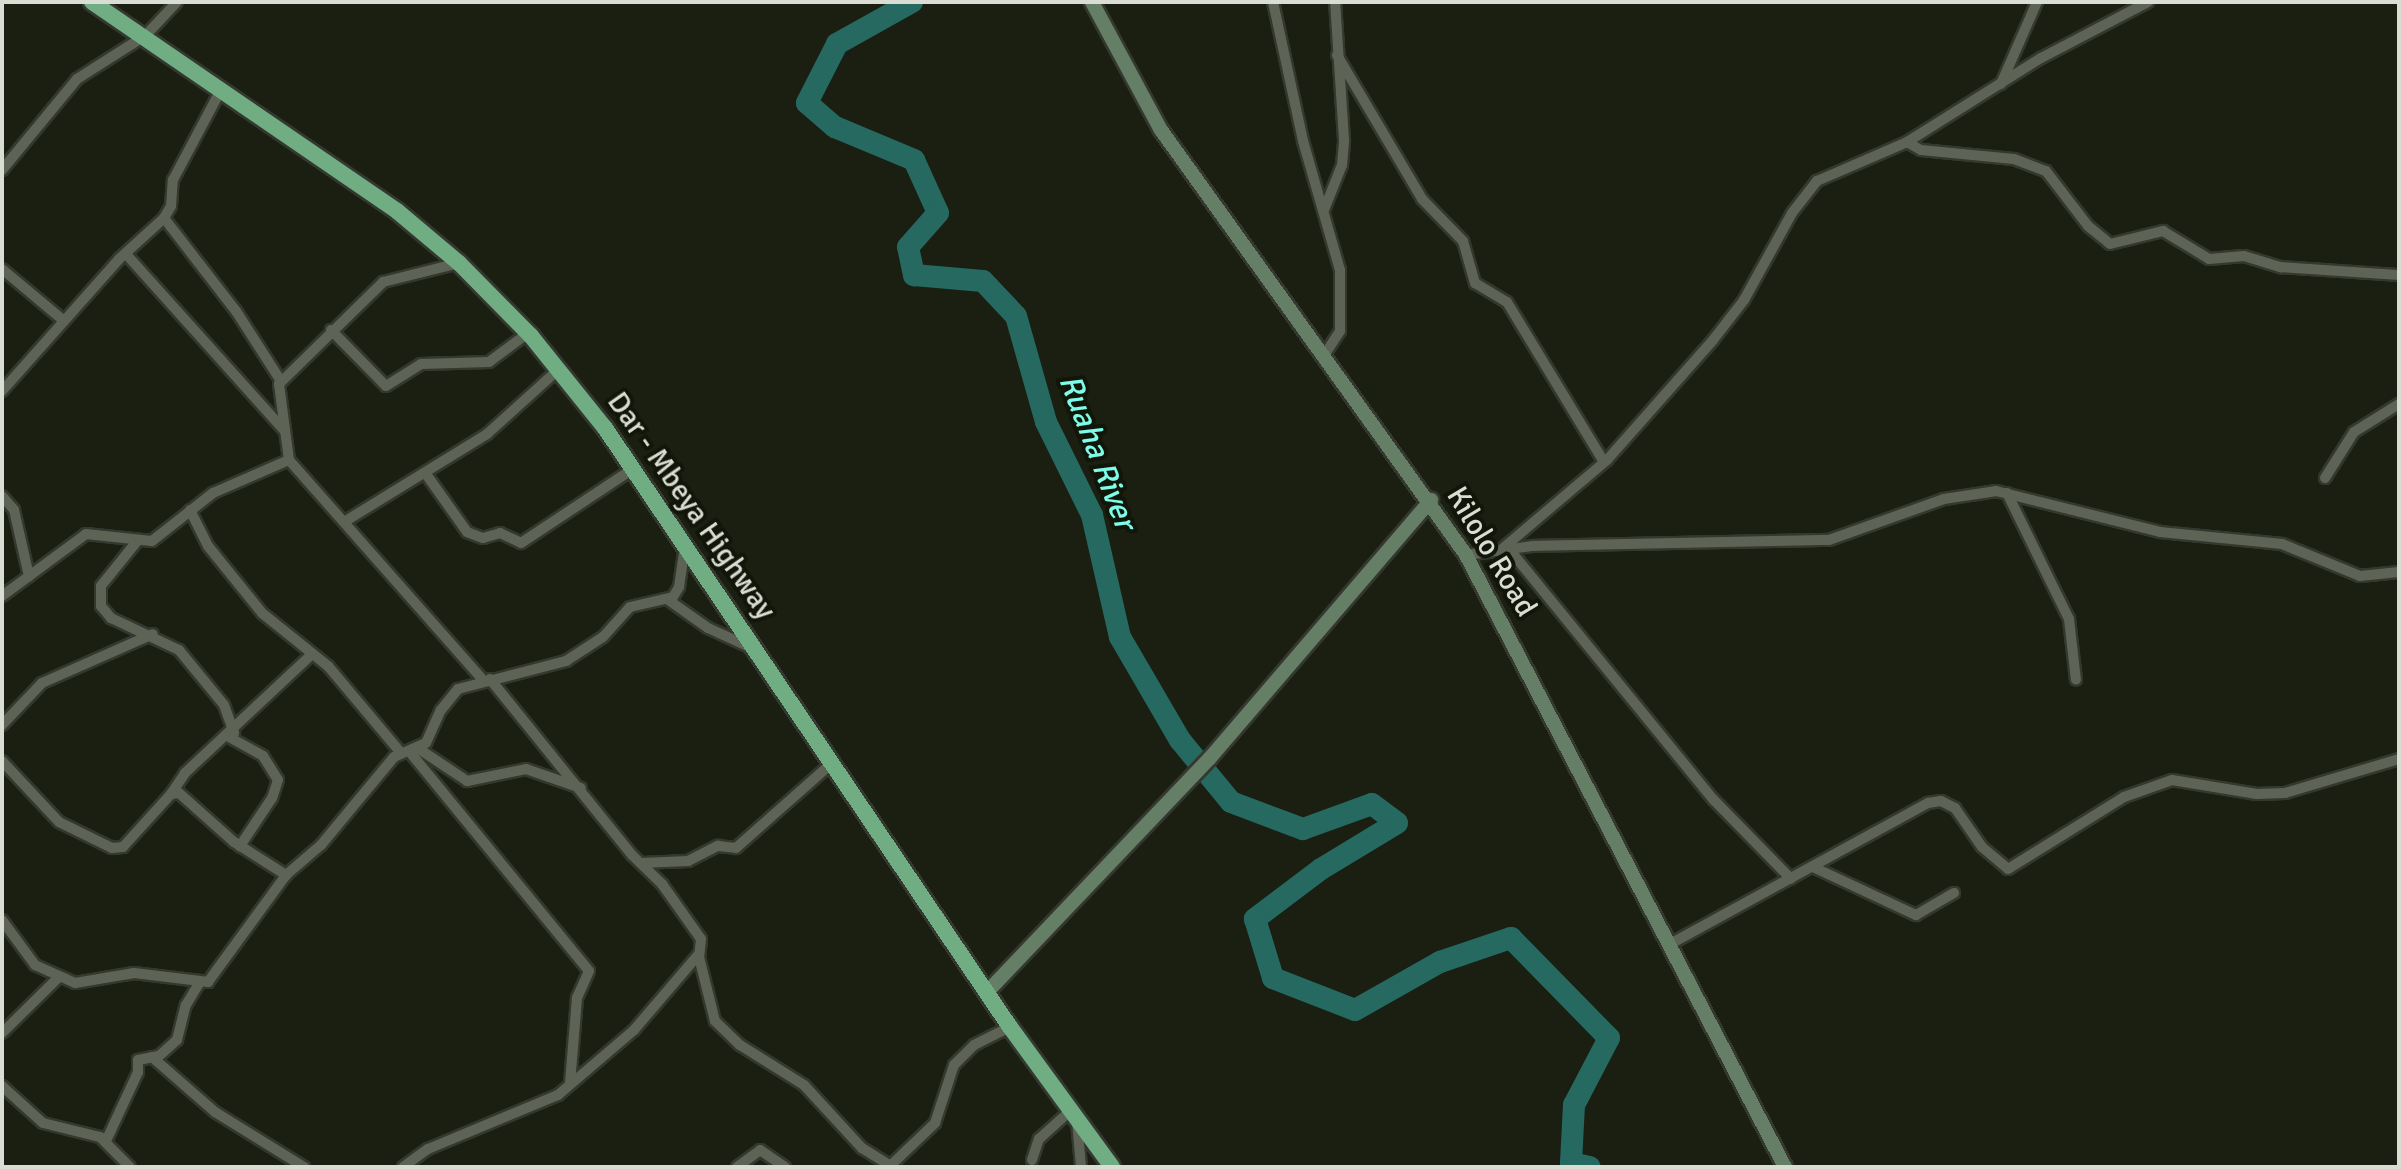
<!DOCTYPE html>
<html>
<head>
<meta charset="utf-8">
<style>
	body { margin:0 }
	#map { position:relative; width:2401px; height:1169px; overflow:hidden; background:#1a1f12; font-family:Signika,sans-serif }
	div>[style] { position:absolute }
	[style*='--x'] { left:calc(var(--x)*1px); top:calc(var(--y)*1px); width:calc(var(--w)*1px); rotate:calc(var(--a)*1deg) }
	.river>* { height:22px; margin:-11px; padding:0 11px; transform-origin:11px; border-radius:11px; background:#256960 }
	.roads { filter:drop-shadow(2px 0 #34382f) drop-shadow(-2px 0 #34382f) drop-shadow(0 2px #34382f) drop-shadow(0 -2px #34382f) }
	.minor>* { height:10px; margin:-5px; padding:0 5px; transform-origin:5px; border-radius:5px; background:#5e6455 }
	.secondary>* { height:14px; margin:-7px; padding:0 7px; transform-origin:7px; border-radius:7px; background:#657f66 }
	.trunk>* { height:16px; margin:-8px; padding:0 8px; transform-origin:8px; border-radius:8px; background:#70ad82 }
	span { translate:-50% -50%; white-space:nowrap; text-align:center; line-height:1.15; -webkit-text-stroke:8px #111609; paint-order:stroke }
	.street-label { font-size:30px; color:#d9ddd4 }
	.water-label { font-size:32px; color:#7efcea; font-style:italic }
	.frame { position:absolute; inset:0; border:4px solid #d9ddd4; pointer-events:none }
</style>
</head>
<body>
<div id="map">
	<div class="river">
		<div style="--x:912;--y:2;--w:86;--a:150.8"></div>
		<div style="--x:837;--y:44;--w:66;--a:117"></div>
		<div style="--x:807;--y:103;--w:37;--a:41"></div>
		<div style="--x:835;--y:127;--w:86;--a:22.7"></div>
		<div style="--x:914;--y:160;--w:58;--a:65.6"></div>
		<div style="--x:938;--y:213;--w:45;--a:131.4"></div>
		<div style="--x:908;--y:247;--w:29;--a:78"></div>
		<div style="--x:914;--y:275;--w:69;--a:5"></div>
		<div style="--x:983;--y:281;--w:48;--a:46.7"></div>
		<div style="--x:1016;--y:316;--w:110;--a:74.2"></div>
		<div style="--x:1046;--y:422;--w:104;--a:63.7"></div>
		<div style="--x:1092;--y:515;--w:125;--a:77.1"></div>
		<div style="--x:1120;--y:637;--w:119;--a:59.8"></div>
		<div style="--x:1180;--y:740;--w:80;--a:50.6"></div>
		<div style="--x:1231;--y:802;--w:77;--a:20.6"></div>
		<div style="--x:1303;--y:829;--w:73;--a:-19.9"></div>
		<div style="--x:1372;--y:804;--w:31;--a:37"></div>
		<div style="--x:1397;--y:823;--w:89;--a:148.8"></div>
		<div style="--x:1321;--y:869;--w:83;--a:142.9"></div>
		<div style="--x:1255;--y:919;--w:62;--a:73"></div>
		<div style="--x:1273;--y:978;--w:88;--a:21.3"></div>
		<div style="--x:1355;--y:1010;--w:98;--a:-29.5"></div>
		<div style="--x:1440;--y:962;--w:75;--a:-18.7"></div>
		<div style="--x:1511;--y:938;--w:140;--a:45.6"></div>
		<div style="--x:1609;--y:1038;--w:76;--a:117.6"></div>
		<div style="--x:1574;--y:1105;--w:58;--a:93"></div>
		<div style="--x:1571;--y:1163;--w:19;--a:12"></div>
	</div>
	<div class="roads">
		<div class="minor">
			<div style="--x:1273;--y:2;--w:142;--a:77.8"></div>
			<div style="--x:1303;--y:141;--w:134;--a:74"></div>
			<div style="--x:1340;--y:270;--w:61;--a:90"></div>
			<div style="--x:1340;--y:331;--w:27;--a:123"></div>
			<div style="--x:1337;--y:55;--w:167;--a:59.4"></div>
			<div style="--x:1422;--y:199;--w:59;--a:45.7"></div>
			<div style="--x:1463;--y:241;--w:44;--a:74.1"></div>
			<div style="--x:1475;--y:283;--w:37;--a:31"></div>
			<div style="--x:1507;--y:302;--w:187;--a:58.8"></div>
			<div style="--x:2001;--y:84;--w:90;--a:-66.3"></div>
			<div style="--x:1907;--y:142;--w:16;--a:30"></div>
			<div style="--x:1921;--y:150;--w:93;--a:5.5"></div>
			<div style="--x:2014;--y:159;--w:34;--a:21"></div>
			<div style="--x:2046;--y:171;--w:69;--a:52.6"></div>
			<div style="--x:2088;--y:226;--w:28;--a:39"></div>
			<div style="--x:2110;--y:244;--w:55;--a:-13.8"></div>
			<div style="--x:2163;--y:231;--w:54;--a:31.3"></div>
			<div style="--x:2209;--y:259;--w:35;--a:-5"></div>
			<div style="--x:2244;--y:256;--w:39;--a:17"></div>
			<div style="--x:2281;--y:267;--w:118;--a:3.9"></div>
			<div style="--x:2;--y:170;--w:118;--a:-50.5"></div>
			<div style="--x:77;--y:79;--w:82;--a:-32.5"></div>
			<div style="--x:146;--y:35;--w:45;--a:-46.8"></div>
			<div style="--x:1324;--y:210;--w:48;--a:-68.2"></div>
			<div style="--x:1342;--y:165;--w:25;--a:-85"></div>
			<div style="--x:1344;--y:140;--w:138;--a:-93.7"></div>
			<div style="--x:164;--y:218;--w:118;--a:52.3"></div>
			<div style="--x:236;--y:311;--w:83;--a:57.3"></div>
			<div style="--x:126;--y:254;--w:237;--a:48.1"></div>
			<div style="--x:2;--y:269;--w:80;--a:39.9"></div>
			<div style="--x:331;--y:330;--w:78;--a:45.5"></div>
			<div style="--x:386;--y:386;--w:41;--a:-32.2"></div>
			<div style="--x:421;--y:364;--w:68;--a:-1.7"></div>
			<div style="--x:489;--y:362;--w:49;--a:-36.6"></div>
			<div style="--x:2;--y:391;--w:176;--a:-48.4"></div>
			<div style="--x:119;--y:259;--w:61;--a:-42.3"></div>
			<div style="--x:164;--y:218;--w:14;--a:-60"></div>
			<div style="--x:171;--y:206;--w:26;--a:-86"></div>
			<div style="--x:173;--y:180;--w:104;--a:-62"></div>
			<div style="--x:289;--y:460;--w:292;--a:48.6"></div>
			<div style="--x:426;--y:474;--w:71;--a:54.7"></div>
			<div style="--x:467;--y:532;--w:17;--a:21"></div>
			<div style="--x:483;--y:538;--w:18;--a:-16"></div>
			<div style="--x:500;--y:533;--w:23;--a:25"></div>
			<div style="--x:521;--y:543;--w:134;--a:-33.5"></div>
			<div style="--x:2325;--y:478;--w:54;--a:-57.8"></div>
			<div style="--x:2354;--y:432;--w:53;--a:-31.9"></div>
			<div style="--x:2007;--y:493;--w:140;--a:63.8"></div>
			<div style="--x:2069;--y:619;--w:61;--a:83.5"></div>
			<div style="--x:2;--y:496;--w:18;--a:49"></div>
			<div style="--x:14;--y:510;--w:68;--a:77.2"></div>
			<div style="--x:190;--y:510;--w:40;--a:63.4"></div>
			<div style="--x:208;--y:546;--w:86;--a:51.1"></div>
			<div style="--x:262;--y:613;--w:85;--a:38.8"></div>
			<div style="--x:328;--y:666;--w:114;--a:50"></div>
			<div style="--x:344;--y:522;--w:168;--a:-31.6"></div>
			<div style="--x:487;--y:434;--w:97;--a:-42.1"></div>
			<div style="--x:138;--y:540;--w:59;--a:128.8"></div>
			<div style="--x:101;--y:586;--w:20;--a:90"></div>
			<div style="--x:101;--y:606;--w:16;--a:50"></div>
			<div style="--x:111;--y:618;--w:75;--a:25.2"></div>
			<div style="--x:179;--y:650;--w:71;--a:50.7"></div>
			<div style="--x:224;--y:705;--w:30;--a:70"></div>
			<div style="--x:1502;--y:549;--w:138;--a:-40.3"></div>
			<div style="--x:1607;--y:460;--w:160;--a:-48.5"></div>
			<div style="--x:1713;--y:340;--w:51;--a:-52.2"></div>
			<div style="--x:1744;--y:300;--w:99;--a:-61.1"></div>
			<div style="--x:1792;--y:213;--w:41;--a:-52"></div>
			<div style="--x:1817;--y:181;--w:98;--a:-23.4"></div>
			<div style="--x:1907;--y:142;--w:158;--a:-32.1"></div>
			<div style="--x:2041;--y:58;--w:121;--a:-27.6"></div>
			<div style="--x:1509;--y:549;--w:324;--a:50.8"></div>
			<div style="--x:1714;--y:800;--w:110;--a:45.7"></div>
			<div style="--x:1466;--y:555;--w:68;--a:-7.7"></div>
			<div style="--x:1533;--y:546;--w:296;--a:-1.2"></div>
			<div style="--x:1829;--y:540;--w:122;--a:-19.6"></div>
			<div style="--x:1944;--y:499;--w:53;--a:-8.7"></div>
			<div style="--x:1996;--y:491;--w:169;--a:14"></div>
			<div style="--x:2160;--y:532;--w:123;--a:5.6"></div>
			<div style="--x:2282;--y:544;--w:84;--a:22.3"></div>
			<div style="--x:2360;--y:576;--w:39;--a:-6"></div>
			<div style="--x:2;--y:596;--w:104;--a:-36.4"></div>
			<div style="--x:86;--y:534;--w:66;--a:6.1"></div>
			<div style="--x:152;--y:541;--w:78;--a:-38.2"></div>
			<div style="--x:213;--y:493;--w:83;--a:-23.5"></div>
			<div style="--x:289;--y:460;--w:77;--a:-97.5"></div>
			<div style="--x:279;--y:384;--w:146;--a:-44.4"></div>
			<div style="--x:383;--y:282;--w:78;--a:-14"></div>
			<div style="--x:667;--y:599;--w:50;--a:35.3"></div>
			<div style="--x:708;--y:628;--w:48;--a:24.4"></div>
			<div style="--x:490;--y:679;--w:226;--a:51.1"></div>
			<div style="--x:632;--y:855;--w:42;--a:44"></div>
			<div style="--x:662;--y:884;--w:67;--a:54.7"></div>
			<div style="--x:701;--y:939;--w:18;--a:96"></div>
			<div style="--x:699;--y:957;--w:66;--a:76"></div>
			<div style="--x:715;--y:1021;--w:35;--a:44"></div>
			<div style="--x:740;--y:1045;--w:75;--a:32"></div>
			<div style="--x:804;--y:1085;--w:86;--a:47.4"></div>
			<div style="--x:862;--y:1148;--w:34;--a:32"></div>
			<div style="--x:2;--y:725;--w:58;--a:-46.4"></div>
			<div style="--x:42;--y:683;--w:121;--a:-23.8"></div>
			<div style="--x:229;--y:737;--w:39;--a:29"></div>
			<div style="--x:263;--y:756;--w:28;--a:58"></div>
			<div style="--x:278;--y:780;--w:19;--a:108"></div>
			<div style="--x:272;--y:798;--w:58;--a:123.7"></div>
			<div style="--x:419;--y:749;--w:58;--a:33.7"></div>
			<div style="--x:467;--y:781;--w:60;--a:-11.5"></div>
			<div style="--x:526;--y:769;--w:58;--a:19.1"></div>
			<div style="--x:409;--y:751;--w:284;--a:50.7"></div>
			<div style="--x:589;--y:971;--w:30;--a:114"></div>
			<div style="--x:577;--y:998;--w:85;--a:94.7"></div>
			<div style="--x:2;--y:761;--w:83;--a:46.9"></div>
			<div style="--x:59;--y:822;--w:59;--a:26.1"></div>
			<div style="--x:112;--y:848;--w:11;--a:-5"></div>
			<div style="--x:123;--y:847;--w:72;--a:-47.8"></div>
			<div style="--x:171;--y:794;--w:8;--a:-7"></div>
			<div style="--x:179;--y:793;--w:74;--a:41.7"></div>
			<div style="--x:234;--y:842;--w:62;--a:32.4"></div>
			<div style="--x:171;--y:794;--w:25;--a:-56"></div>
			<div style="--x:185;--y:773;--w:174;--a:-43.1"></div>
			<div style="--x:641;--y:863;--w:47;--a:-2.4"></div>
			<div style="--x:688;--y:861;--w:34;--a:-27"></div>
			<div style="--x:718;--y:846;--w:18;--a:6"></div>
			<div style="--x:736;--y:848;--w:127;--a:-41.5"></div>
			<div style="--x:1813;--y:867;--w:114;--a:25"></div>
			<div style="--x:1916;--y:915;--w:44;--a:-30.1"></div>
			<div style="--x:2;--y:920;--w:56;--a:53.7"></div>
			<div style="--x:35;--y:965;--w:44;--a:24.2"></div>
			<div style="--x:75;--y:983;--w:60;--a:-9.6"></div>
			<div style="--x:134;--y:973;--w:75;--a:6.9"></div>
			<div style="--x:208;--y:982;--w:132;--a:-53.9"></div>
			<div style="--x:286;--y:875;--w:46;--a:-40.6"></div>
			<div style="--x:321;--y:845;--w:114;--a:-50.3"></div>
			<div style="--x:394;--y:757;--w:35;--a:-24"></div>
			<div style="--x:426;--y:743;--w:36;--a:-66"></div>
			<div style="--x:441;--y:710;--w:27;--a:-51"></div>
			<div style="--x:458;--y:689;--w:112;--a:-14.5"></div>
			<div style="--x:566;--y:661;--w:44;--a:-33"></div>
			<div style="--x:603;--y:637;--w:40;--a:-48"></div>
			<div style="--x:630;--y:607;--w:44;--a:-13.1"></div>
			<div style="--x:673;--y:597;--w:12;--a:-59"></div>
			<div style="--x:679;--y:587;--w:41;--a:-81.7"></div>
			<div style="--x:1672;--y:943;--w:292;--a:-28.7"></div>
			<div style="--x:1928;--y:803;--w:13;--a:-9"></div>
			<div style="--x:1941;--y:801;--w:16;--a:27"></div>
			<div style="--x:1955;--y:808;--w:47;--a:55.3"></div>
			<div style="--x:1982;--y:847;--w:34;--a:40"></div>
			<div style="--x:2008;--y:869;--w:137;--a:-31.8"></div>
			<div style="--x:2124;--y:797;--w:51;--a:-19.5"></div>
			<div style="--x:2172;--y:780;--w:86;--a:9.4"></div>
			<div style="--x:2257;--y:794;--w:28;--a:-2"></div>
			<div style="--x:2285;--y:793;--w:119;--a:-16.6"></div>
			<div style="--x:2;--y:1033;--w:80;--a:-44.5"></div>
			<div style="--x:152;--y:1057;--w:84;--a:41.1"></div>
			<div style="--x:215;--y:1112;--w:105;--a:31.7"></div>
			<div style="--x:2;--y:1086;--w:55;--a:42.1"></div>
			<div style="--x:43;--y:1123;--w:59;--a:13.8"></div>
			<div style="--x:100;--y:1137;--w:42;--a:45"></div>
			<div style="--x:1077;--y:1121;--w:46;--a:85"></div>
			<div style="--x:106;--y:1141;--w:76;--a:-65.1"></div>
			<div style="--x:138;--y:1072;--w:12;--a:-90"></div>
			<div style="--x:138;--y:1060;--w:21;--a:-11"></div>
			<div style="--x:159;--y:1056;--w:24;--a:-42"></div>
			<div style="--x:177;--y:1040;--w:36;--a:-76"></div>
			<div style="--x:186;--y:1005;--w:26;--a:-59"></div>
			<div style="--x:1032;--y:1160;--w:22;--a:-72"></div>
			<div style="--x:1039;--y:1139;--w:42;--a:-42.1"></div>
			<div style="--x:403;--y:1167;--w:31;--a:-36"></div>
			<div style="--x:428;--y:1149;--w:141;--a:-22.6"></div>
			<div style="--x:558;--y:1095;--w:100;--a:-40.5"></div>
			<div style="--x:634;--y:1030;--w:100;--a:-49.5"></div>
			<div style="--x:737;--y:1167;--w:29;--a:-36"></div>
			<div style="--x:760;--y:1150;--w:30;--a:34"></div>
			<div style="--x:889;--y:1167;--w:64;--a:-43.7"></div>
			<div style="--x:935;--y:1123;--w:61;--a:-71.9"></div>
			<div style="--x:954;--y:1065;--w:28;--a:-45"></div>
			<div style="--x:974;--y:1045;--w:40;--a:-26.6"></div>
		</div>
		<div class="secondary">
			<div style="--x:1092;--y:2;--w:145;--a:61.7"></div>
			<div style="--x:1161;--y:130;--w:523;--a:54.33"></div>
			<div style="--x:1466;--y:555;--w:690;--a:62.47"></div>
			<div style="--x:989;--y:990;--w:320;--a:-46.4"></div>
			<div style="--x:1210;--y:758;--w:340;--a:-49.4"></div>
		</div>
		<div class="trunk">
			<div style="--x:92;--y:2;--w:370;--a:34.4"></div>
			<div style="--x:397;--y:211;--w:81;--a:40"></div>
			<div style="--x:459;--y:263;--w:103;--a:45.4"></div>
			<div style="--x:531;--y:336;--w:118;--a:51.2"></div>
			<div style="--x:605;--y:428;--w:723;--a:55.94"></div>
			<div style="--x:1010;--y:1027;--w:173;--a:53.9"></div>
		</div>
	</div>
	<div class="street-label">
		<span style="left:691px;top:506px;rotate:55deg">Dar - Mbeya Highway</span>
		<span style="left:1491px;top:552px;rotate:59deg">Kilolo Road</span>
	</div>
	<div class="water-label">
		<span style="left:1097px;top:452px;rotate:69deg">Ruaha River</span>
	</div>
	<div class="frame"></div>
</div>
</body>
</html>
